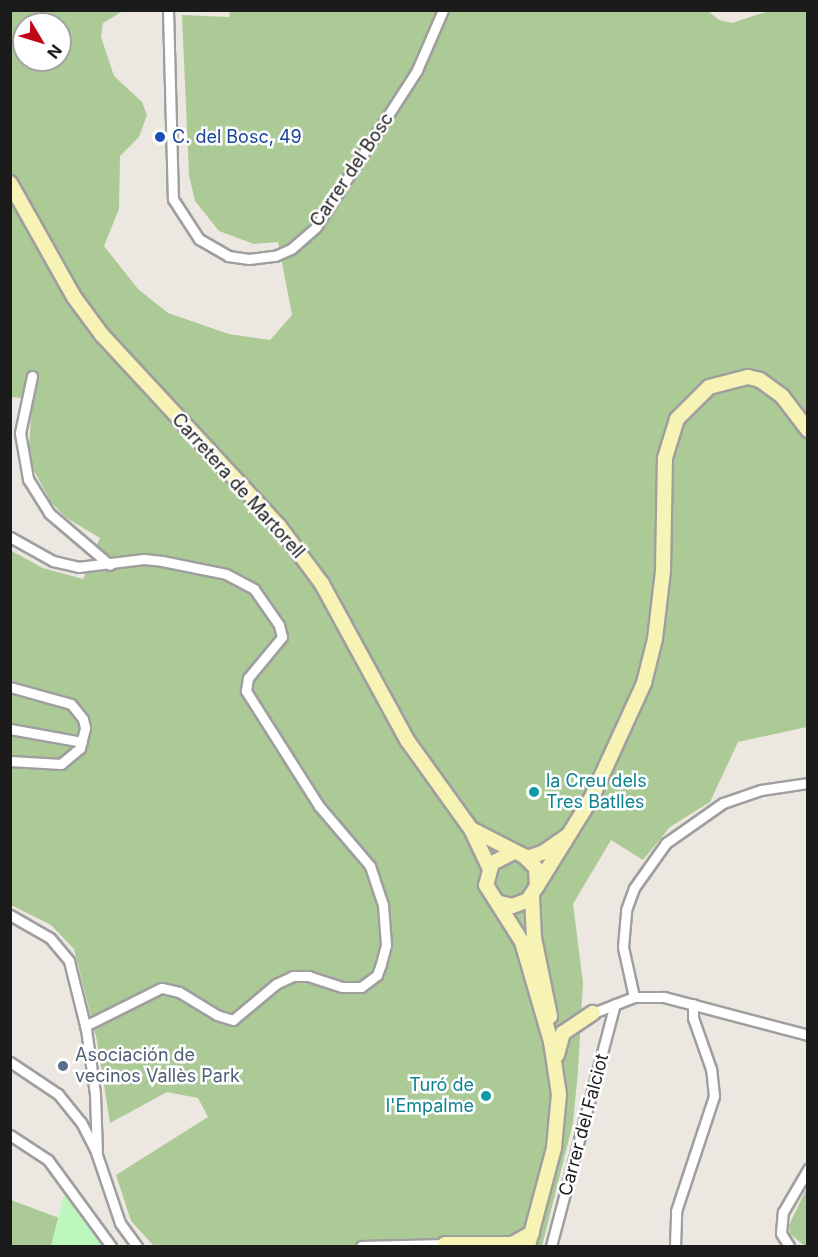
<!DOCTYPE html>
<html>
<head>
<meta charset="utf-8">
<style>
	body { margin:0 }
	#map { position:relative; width:818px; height:1257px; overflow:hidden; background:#ece7e0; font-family:Inter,sans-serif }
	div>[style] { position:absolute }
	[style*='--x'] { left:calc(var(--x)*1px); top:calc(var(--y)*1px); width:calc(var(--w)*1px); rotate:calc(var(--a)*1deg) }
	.forest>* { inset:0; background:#abca96 }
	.park>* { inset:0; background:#bef7bd }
	.roads { filter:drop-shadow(2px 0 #9f9f9f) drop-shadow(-2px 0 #9f9f9f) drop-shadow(0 2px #9f9f9f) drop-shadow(0 -2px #9f9f9f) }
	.street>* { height:9px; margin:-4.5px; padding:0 4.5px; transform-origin:4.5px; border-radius:4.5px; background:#fff }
	.secondary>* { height:14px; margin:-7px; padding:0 7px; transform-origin:7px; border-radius:7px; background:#f6f3b4 }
	.dots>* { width:16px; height:16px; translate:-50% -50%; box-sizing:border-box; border:3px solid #fff; border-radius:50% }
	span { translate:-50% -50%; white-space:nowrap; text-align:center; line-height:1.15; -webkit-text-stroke:5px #fff; paint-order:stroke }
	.transit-label { font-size:18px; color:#164399 }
	.left { translate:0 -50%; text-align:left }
	.street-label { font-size:18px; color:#1b1b1b }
	.culture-label { font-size:18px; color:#0d838f }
	.right { translate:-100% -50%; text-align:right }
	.service-label { font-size:18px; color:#4e5e75 }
	.frame { position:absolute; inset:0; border:12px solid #1b1b1b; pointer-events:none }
	.north { position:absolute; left:12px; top:12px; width:60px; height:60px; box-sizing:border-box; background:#fff; border:2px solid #a4a4a4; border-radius:50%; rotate:128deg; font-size:16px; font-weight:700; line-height:24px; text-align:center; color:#1b1b1b }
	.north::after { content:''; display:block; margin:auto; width:21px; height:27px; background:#bf0719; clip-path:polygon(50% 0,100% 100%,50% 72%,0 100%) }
</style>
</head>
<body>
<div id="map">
	<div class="forest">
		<div style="clip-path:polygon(evenodd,230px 10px,707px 10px,719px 20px,732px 23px,769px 11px,807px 11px,807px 727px,738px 742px,710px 802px,670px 827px,643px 860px,611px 840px,573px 904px,583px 983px,578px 1071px,573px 1123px,542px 1246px,154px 1246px,131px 1221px,116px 1175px,208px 1117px,198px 1098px,167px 1092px,110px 1123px,97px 1041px,74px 949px,51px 925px,11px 905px,10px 550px,43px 568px,83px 579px,100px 538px,65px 517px,51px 502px,32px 467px,29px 448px,32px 399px,11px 397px,11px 11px,123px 11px,103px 23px,101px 37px,114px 76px,142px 102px,147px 115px,139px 137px,120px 156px,119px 209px,104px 246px,138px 289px,168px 313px,229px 334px,270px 340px,292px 315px,278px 242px,254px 244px,219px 231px,195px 201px,189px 175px,182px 15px,229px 17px,230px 10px,24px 24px,60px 24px,60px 60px,24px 60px,24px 24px)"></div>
		<div style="clip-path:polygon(807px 1188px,808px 1246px,805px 1246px,790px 1234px,789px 1225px)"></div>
		<div style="clip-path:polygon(11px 1200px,75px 1224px,98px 1246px,11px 1246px)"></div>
	</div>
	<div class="park">
		<div style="clip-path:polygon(64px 1195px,105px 1246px,51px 1246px)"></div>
	</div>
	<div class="roads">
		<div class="street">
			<div style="--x:168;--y:10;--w:189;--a:88.5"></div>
			<div style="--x:173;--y:199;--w:48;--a:57"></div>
			<div style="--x:199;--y:239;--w:34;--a:30"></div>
			<div style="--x:228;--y:256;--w:21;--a:8"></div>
			<div style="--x:249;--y:259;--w:26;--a:-7"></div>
			<div style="--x:275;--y:256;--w:17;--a:-24"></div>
			<div style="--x:291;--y:249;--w:33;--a:-41"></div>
			<div style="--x:316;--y:227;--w:187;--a:-57.2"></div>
			<div style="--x:417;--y:70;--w:65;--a:-66.6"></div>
			<div style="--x:32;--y:376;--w:58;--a:101.9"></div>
			<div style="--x:20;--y:433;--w:47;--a:80.1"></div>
			<div style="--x:28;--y:479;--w:40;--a:58"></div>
			<div style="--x:49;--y:513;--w:80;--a:40.4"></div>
			<div style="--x:10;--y:537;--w:49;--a:29.2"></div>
			<div style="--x:53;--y:561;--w:26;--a:13"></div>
			<div style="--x:78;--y:567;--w:66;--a:-6.9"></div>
			<div style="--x:144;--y:559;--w:18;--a:6"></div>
			<div style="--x:162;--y:561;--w:65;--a:11.5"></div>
			<div style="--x:226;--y:574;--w:32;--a:28"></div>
			<div style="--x:254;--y:589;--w:44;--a:55.2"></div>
			<div style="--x:279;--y:625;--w:12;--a:76"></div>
			<div style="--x:282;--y:637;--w:53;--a:129.7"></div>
			<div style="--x:248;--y:678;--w:13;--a:99"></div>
			<div style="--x:246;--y:691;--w:136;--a:57.6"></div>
			<div style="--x:319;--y:806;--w:79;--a:49.6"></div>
			<div style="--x:370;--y:866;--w:41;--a:71.6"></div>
			<div style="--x:383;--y:905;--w:40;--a:85.7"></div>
			<div style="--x:386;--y:945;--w:20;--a:105"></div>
			<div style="--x:381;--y:964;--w:12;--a:110"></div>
			<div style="--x:377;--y:975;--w:20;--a:143"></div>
			<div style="--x:361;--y:987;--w:19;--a:180"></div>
			<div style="--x:342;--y:987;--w:35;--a:-162"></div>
			<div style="--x:309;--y:976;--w:16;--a:180"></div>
			<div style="--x:293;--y:976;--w:19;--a:155"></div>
			<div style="--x:276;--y:984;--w:56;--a:140.1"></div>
			<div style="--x:233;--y:1020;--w:17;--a:-163"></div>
			<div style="--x:217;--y:1015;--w:44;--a:-148.8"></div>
			<div style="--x:179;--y:992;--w:18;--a:-167"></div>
			<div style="--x:161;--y:988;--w:85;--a:153.4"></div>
			<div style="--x:10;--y:687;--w:63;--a:15.6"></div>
			<div style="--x:71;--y:704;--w:19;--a:51"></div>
			<div style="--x:83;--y:719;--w:9;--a:77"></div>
			<div style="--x:85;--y:728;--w:21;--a:104"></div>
			<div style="--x:80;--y:748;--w:25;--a:140"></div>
			<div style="--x:61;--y:764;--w:51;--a:-176.6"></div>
			<div style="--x:10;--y:729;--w:73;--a:10.2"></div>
			<div style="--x:10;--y:915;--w:46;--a:29.9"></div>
			<div style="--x:50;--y:938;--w:30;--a:50"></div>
			<div style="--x:69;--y:961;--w:70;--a:76"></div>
			<div style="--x:86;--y:1029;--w:66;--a:82.1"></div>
			<div style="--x:95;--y:1094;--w:61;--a:88.1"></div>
			<div style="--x:634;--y:997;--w:51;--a:-102.4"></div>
			<div style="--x:623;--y:947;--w:37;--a:-85"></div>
			<div style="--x:626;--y:910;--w:23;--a:-70"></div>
			<div style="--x:634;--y:888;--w:55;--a:-54.6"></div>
			<div style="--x:666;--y:843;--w:70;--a:-35.1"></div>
			<div style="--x:723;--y:803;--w:40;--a:-18.9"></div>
			<div style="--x:761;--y:790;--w:48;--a:-8.5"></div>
			<div style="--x:593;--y:1013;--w:44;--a:-21.3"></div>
			<div style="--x:634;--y:997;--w:30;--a:0"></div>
			<div style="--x:664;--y:997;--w:149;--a:14.8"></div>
			<div style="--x:10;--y:1062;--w:58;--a:33.7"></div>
			<div style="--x:58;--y:1094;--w:36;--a:51"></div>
			<div style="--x:81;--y:1122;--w:30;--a:63"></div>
			<div style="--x:95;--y:1149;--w:78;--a:71.3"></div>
			<div style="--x:120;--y:1223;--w:29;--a:54"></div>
			<div style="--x:10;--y:1135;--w:45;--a:33.3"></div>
			<div style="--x:48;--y:1160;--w:107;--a:53.8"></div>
			<div style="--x:361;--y:1246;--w:84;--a:-1.4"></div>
			<div style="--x:551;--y:1246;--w:250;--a:-75.2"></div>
			<div style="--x:675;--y:1246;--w:35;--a:-88"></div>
			<div style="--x:676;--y:1211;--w:121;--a:-71.7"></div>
			<div style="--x:714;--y:1096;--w:27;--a:-96"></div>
			<div style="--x:711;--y:1069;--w:54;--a:-109.4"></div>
			<div style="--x:693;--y:1018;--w:14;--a:-90"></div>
			<div style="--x:789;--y:1246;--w:15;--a:-122"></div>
			<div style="--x:781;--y:1233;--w:21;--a:-85"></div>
			<div style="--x:783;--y:1212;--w:50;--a:-59.8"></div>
		</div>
		<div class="secondary">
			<div style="--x:10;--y:183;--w:131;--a:60.7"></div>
			<div style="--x:74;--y:297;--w:47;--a:53.6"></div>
			<div style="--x:102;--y:335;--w:260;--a:47.2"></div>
			<div style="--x:279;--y:526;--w:72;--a:53.4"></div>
			<div style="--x:322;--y:584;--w:178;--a:61.4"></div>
			<div style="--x:407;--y:740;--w:110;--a:54.3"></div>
			<div style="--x:471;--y:829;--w:42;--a:64.7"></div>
			<div style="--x:473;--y:830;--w:57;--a:27"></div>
			<div style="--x:524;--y:856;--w:17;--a:45"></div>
			<div style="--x:536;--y:868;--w:18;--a:87"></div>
			<div style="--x:537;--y:886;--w:17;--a:123"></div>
			<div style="--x:528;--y:900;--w:17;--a:159"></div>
			<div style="--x:512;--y:906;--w:12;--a:-166"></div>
			<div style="--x:512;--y:853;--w:22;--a:153"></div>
			<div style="--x:492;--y:863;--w:23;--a:105"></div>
			<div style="--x:486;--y:885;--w:67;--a:57.7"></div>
			<div style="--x:522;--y:942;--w:104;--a:73.8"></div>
			<div style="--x:551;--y:1042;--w:53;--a:81.3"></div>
			<div style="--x:559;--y:1094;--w:54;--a:95.3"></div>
			<div style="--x:554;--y:1148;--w:101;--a:104.9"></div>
			<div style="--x:527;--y:858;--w:18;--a:-19"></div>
			<div style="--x:544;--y:852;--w:28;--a:-35"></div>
			<div style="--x:537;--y:886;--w:102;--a:-58.2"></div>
			<div style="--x:591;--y:799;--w:128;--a:-65.4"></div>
			<div style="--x:644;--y:683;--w:45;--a:-76"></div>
			<div style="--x:655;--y:639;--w:68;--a:-83.3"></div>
			<div style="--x:663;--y:571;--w:113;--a:-89"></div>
			<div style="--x:665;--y:458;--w:41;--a:-72.9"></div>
			<div style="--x:677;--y:419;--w:45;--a:-45"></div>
			<div style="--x:709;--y:387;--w:40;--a:-14.4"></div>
			<div style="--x:748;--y:377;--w:12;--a:14"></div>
			<div style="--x:760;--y:380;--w:27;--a:36"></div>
			<div style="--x:782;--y:396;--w:43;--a:52.6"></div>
			<div style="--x:532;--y:896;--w:42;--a:87.3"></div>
			<div style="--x:534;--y:938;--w:80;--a:78.4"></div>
			<div style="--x:557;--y:1055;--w:23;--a:-75"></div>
			<div style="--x:563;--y:1033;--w:36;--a:-34"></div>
			<div style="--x:445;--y:1244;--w:67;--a:0"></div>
			<div style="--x:512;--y:1244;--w:23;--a:-29"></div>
		</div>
	</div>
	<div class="dots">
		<div style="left:160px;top:137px;background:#1a4fb4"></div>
		<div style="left:534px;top:792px;background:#0f9aa8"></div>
		<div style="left:63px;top:1066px;background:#5c6f8a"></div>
		<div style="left:486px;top:1096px;background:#0f9aa8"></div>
	</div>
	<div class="transit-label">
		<span class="left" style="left:172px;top:137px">C. del Bosc, 49</span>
	</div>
	<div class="street-label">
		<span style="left:352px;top:170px;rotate:-56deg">Carrer del Bosc</span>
		<span style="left:238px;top:486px;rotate:48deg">Carretera de Martorell</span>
		<span style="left:584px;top:1125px;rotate:-75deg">Carrer del Falciot</span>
	</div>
	<div class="culture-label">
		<span class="left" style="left:546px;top:792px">la Creu dels<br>Tres Batlles</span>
		<span class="right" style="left:474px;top:1096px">Turó de<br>l'Empalme</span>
	</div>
	<div class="service-label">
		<span class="left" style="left:75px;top:1066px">Asociación de<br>vecinos Vallès Park</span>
	</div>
	<div class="frame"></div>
	<div class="north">N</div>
</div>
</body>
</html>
